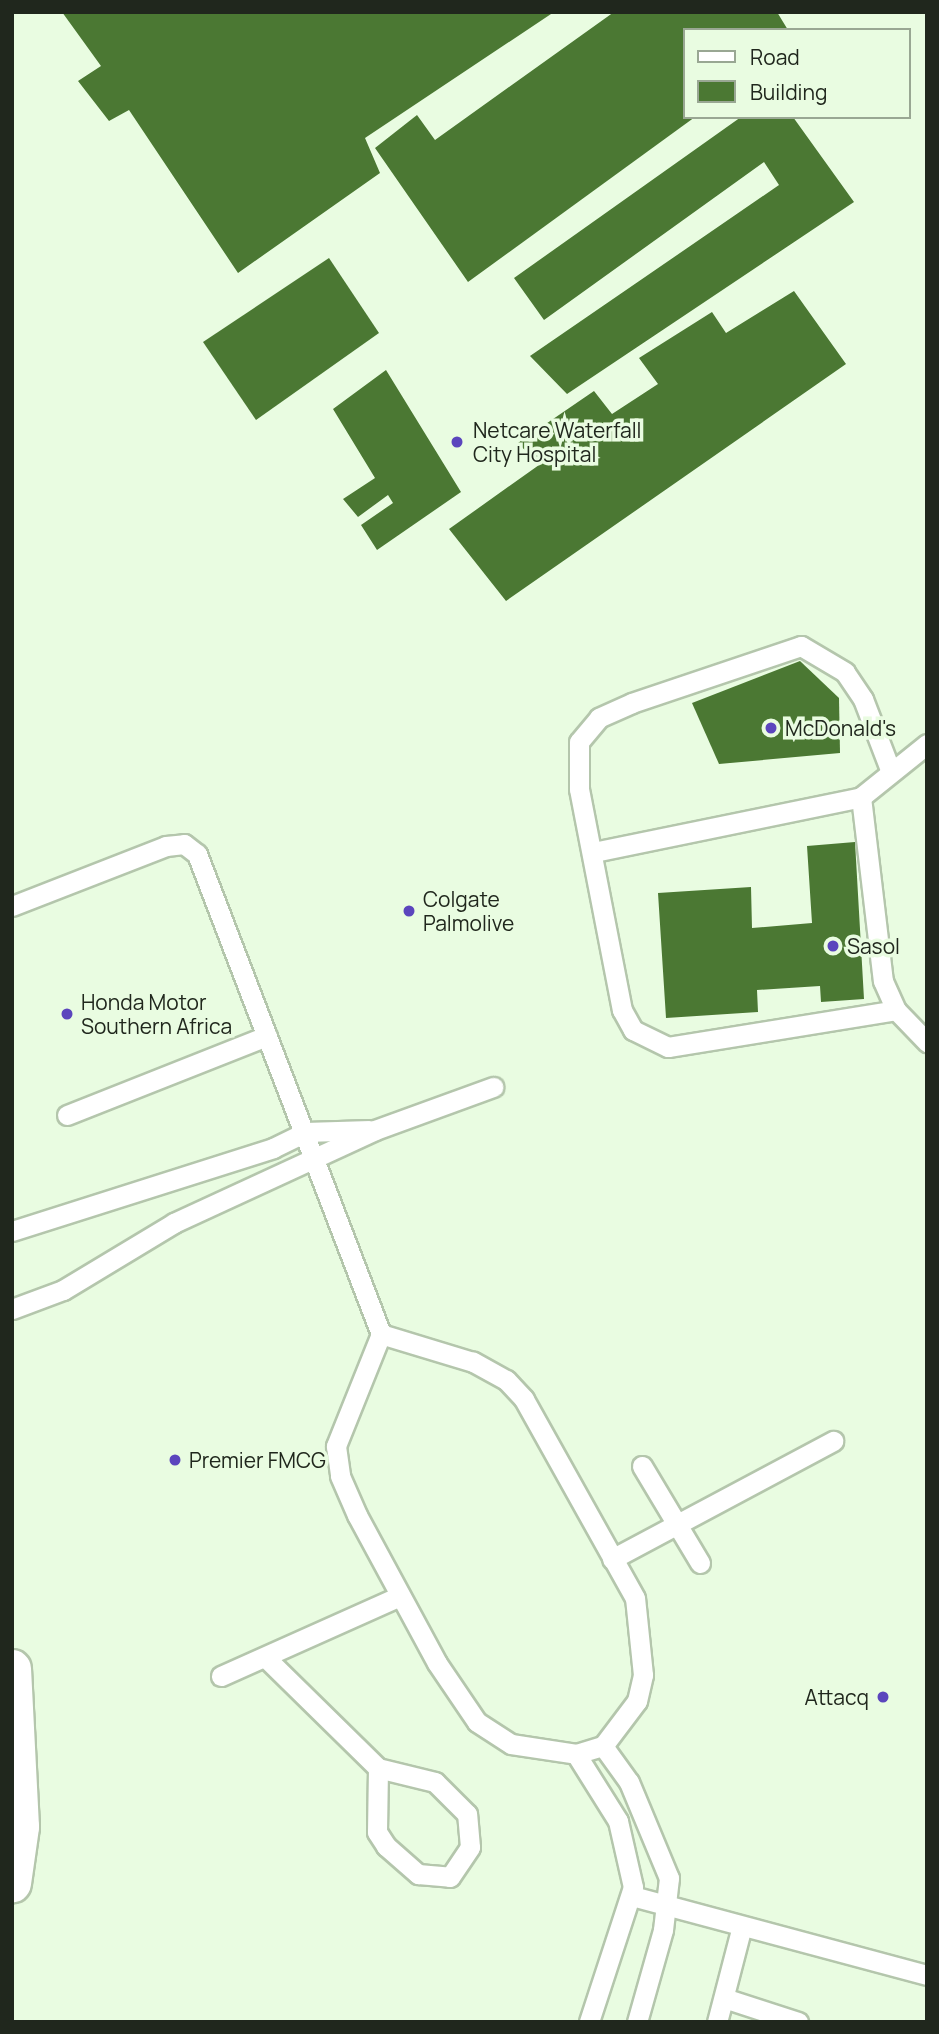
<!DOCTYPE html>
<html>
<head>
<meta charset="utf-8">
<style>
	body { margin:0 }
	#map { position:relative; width:939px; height:2034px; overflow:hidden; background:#e9fce1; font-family:Manrope,sans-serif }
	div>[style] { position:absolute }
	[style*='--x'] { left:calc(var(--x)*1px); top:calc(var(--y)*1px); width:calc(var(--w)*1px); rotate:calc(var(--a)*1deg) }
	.building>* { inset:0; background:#4b7833 }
	.roads { filter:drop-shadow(2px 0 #b4c6ac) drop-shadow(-2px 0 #b4c6ac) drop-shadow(0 2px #b4c6ac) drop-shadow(0 -2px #b4c6ac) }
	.lane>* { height:19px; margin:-9.5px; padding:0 9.5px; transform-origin:9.5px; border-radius:9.5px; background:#fff }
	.secondary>* { height:38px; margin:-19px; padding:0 19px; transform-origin:19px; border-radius:19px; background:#fff }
	.dots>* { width:19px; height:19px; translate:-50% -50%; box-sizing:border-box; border:4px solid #e9fce1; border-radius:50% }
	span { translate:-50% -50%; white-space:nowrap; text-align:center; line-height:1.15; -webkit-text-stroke:7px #e9fce1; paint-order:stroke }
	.poi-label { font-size:21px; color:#20271d }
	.left { translate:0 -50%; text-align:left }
	.right { translate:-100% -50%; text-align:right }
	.frame { position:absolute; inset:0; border:14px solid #20271d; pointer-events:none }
	.legend { position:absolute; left:683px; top:28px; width:228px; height:91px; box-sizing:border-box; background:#e9fce1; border:2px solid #99a793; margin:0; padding:9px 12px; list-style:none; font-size:21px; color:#20271d }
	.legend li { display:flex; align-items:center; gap:14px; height:35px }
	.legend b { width:35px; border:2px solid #99a793 }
</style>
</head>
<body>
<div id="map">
	<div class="building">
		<div style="clip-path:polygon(62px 12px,554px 12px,365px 138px,380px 173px,238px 273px,129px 110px,109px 121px,78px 81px,101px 66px)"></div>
		<div style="clip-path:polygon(614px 12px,777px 12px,788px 30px,685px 30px,685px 117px,695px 117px,468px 282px,375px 148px,417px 115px,435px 140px)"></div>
		<div style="clip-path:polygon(741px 117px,793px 117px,854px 202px,567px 394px,530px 356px,779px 185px,764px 162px,544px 320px,514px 278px)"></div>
		<div style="clip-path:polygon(329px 258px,379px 333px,256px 420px,203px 342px)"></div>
		<div style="clip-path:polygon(794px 291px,846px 364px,506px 601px,449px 529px,539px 465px,518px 443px,594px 391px,612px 414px,658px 384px,639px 358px,712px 312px,726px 333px)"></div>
		<div style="clip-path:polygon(386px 370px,461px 492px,377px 550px,361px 525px,393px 503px,388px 495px,358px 517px,343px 499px,375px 478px,333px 409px)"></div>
		<div style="clip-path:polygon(800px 661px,839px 698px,840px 753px,719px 764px,692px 703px)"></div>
		<div style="clip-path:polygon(855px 842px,864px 999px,821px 1002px,820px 986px,757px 990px,758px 1012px,666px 1018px,658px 893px,751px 887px,752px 928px,812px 923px,807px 846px)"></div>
	</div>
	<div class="roads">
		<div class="lane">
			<div style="--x:927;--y:744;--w:85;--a:141.2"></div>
			<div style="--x:861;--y:797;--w:185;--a:83.2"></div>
			<div style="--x:883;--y:981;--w:32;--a:66"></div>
			<div style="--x:896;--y:1010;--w:45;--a:45.9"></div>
			<div style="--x:891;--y:772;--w:78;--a:-111"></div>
			<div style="--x:863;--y:699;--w:32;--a:-124"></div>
			<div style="--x:845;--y:672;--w:51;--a:-149.4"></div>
			<div style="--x:801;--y:646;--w:178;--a:161.4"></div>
			<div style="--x:632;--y:703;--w:36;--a:156"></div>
			<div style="--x:599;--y:718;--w:31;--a:130"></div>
			<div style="--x:579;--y:742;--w:47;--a:90"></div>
			<div style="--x:579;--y:789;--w:225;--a:79"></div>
			<div style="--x:622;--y:1010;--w:23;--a:61"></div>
			<div style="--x:633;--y:1030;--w:39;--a:26"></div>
			<div style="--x:668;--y:1047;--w:231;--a:-9.2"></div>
			<div style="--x:594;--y:852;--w:273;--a:-11.6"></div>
			<div style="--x:12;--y:906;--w:165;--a:-21.3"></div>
			<div style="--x:166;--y:846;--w:18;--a:-6"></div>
			<div style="--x:184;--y:844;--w:16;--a:38"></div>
			<div style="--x:197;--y:854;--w:514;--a:69.03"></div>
			<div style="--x:381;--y:1334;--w:121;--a:111.9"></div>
			<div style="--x:336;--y:1446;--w:30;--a:82"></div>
			<div style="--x:340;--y:1476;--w:43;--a:66.4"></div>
			<div style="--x:357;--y:1515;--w:168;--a:61.6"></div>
			<div style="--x:437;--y:1663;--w:71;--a:55.9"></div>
			<div style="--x:477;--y:1722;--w:40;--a:32.9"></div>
			<div style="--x:511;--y:1744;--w:66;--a:8.7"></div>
			<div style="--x:576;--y:1754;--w:28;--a:-17"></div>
			<div style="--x:603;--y:1746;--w:56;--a:-52.9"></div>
			<div style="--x:637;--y:1701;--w:27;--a:-77"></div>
			<div style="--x:643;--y:1675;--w:77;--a:-95.9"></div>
			<div style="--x:635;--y:1598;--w:228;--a:-119.2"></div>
			<div style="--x:524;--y:1399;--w:26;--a:-133"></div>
			<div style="--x:506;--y:1380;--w:38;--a:-151"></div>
			<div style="--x:473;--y:1362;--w:96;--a:-163.1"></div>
			<div style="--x:67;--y:1115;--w:215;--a:-21.6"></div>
			<div style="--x:12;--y:1231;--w:274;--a:-17.6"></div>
			<div style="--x:273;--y:1148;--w:37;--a:-26"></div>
			<div style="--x:306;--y:1132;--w:63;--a:-1.8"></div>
			<div style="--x:12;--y:1309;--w:54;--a:-20.4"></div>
			<div style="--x:63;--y:1290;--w:130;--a:-31.1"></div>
			<div style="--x:174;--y:1223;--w:221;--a:-24.8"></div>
			<div style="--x:375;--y:1130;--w:126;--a:-20"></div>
			<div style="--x:642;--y:1466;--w:113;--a:59.1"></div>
			<div style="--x:612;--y:1559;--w:251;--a:-28.1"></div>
			<div style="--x:267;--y:1659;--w:156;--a:44.5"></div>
			<div style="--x:378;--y:1768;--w:64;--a:90.9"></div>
			<div style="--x:377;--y:1832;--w:17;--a:57"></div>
			<div style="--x:386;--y:1846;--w:43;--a:41.2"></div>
			<div style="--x:418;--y:1874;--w:32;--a:5"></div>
			<div style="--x:450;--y:1877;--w:36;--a:-56"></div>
			<div style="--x:470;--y:1847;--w:33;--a:-95"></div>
			<div style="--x:467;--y:1814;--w:45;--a:-135"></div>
			<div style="--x:435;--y:1782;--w:59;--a:-166.2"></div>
			<div style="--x:221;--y:1676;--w:196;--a:-24.1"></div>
			<div style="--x:603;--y:1746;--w:44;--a:54.2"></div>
			<div style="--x:629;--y:1782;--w:104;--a:67.4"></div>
			<div style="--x:669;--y:1878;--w:52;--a:96.6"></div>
			<div style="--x:663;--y:1930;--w:96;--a:105.8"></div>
			<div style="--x:576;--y:1754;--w:79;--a:57.9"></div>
			<div style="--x:618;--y:1821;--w:68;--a:77.2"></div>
			<div style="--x:633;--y:1887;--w:142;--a:108.1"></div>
			<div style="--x:632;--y:1896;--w:305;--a:15"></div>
			<div style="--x:724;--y:1998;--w:78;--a:18"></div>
			<div style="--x:717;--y:2022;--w:99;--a:-75.4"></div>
		</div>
		<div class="secondary">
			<div style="--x:12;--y:1669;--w:158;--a:87.1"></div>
			<div style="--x:20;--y:1827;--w:57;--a:98.1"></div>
		</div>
	</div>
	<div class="dots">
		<div style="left:457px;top:442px;background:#5b45bd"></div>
		<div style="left:771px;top:728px;background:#5b45bd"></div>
		<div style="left:409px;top:911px;background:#5b45bd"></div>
		<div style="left:833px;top:946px;background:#5b45bd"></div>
		<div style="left:67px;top:1014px;background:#5b45bd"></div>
		<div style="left:175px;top:1460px;background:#5b45bd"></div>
		<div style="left:883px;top:1697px;background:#5b45bd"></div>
	</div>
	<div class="poi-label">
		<span class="left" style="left:473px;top:442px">Netcare Waterfall<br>City Hospital</span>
		<span class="left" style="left:785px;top:728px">McDonald's</span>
		<span class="left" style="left:423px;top:911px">Colgate<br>Palmolive</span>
		<span class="left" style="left:847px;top:946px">Sasol</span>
		<span class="left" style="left:81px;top:1014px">Honda Motor<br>Southern Africa</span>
		<span class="left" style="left:189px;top:1460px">Premier FMCG</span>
		<span class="right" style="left:869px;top:1697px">Attacq</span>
	</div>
	<div class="frame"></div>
	<ul class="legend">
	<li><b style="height:9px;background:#fff"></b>Road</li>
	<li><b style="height:19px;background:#4b7833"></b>Building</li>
	</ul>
</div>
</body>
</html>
